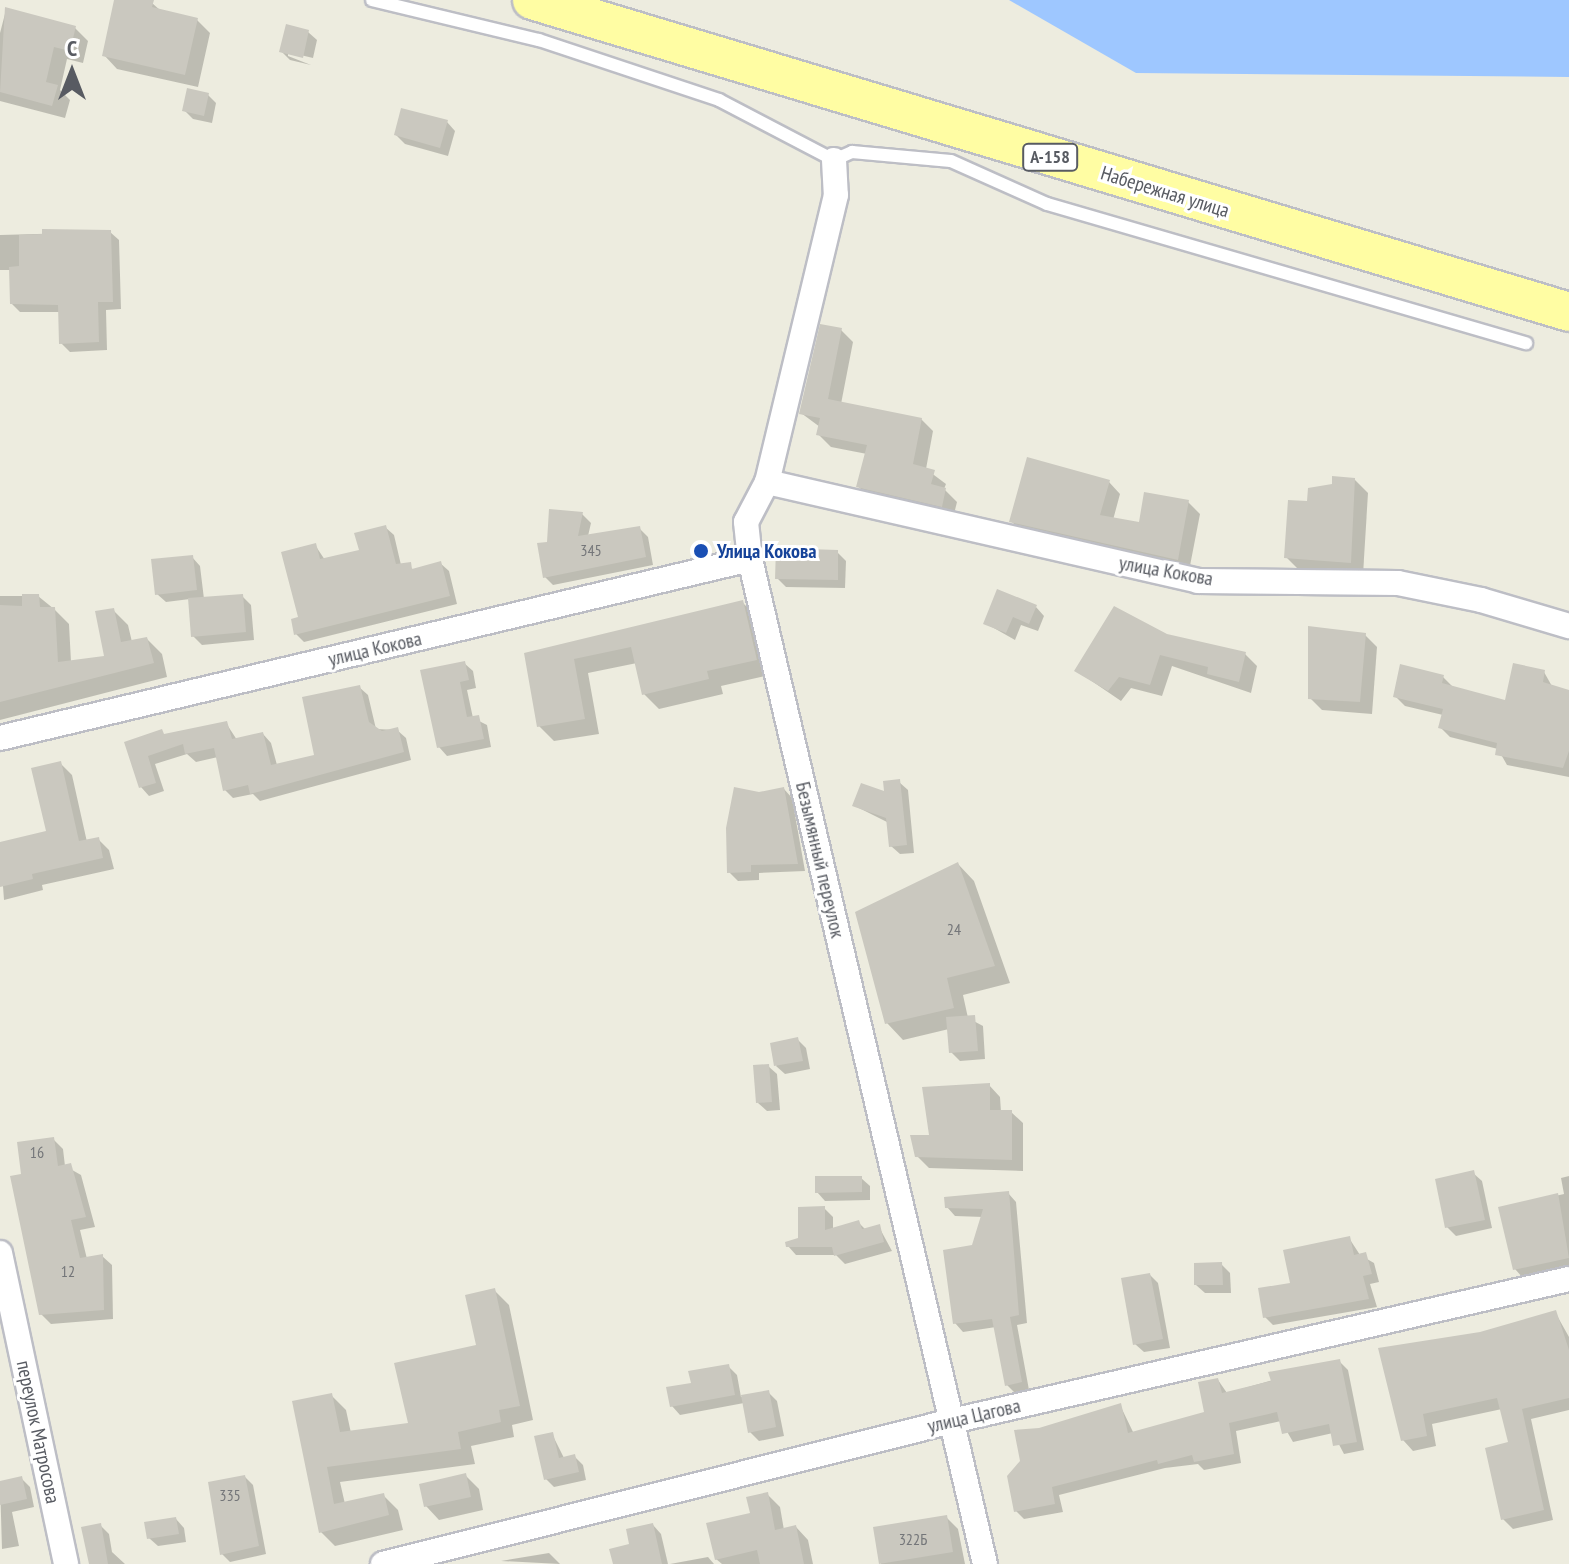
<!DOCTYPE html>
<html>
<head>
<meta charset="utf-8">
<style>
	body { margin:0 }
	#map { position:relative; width:1569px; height:1564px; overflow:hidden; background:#edecdf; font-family:"PT Sans Narrow",sans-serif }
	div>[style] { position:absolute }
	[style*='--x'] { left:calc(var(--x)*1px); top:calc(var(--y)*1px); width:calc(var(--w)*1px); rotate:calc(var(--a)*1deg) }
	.water>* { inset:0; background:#9ec7ff }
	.shadow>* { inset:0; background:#0003 }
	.building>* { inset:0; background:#cac8bf }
	.roads { filter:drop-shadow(2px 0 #bdbec5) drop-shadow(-2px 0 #bdbec5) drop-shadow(0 2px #bdbec5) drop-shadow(0 -2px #bdbec5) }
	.service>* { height:12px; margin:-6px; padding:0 6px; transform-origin:6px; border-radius:6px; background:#fff }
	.minor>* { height:24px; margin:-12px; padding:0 12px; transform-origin:12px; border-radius:12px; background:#fff }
	.primary>* { height:38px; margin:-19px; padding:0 19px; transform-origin:19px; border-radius:19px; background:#fffda3 }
	.dots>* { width:22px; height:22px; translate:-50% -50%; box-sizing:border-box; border:4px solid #fff; border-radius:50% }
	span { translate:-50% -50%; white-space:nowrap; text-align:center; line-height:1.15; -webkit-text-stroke:6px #fff; paint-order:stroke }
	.number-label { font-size:16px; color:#747679 }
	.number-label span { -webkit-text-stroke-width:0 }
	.shield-label span { padding:2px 6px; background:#fff; border:2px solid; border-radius:6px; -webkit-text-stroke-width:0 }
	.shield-label { font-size:18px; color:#585b62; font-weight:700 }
	.street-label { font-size:20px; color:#585b62 }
	.transit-label { font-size:20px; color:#164399; font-weight:700 }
	.left { translate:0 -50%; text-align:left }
	.north { position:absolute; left:32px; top:32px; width:80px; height:80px; -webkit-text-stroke:6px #fff; paint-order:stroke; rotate:0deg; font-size:22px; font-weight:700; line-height:32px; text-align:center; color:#585b62 }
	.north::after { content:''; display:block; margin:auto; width:28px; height:36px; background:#585b62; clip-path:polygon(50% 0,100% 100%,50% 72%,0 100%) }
</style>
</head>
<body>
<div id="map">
	<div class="water">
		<div style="clip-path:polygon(1009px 0,1569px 0,1569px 77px,1136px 73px)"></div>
	</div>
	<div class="shadow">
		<div style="clip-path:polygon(116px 0,152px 3px,161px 11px,197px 20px,210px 33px,198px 87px,117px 69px,104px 55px)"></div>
		<div style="clip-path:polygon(6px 10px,75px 28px,88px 41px,83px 63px,67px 59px,60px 90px,70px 100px,65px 118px,0 101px,0 33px)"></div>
		<div style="clip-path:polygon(308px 32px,317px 40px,313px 58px,288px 52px,288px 56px,311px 65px,290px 60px,281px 51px)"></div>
		<div style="clip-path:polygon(208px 95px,216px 103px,212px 123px,193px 119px,184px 110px)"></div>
		<div style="clip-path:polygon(447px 122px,455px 131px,448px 156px,405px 144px,396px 135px)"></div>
		<div style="clip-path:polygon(110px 232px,119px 240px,121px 309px,106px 310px,107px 350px,70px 352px,61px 343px,60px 312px,20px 312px,12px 304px,11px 270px,0 270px,0 235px)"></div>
		<div style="clip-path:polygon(841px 330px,853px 342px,841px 404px,921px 419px,933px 431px,926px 469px,946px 484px,944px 489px,957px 502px,953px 518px,870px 499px,858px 486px,867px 454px,831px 447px,819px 435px,820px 427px,801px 413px)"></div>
		<div style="clip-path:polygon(1354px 479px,1368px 493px,1363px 575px,1300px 571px,1286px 557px,1309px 503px)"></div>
		<div style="clip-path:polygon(1109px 482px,1120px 494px,1113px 520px,1140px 525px,1188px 502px,1200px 514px,1189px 571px,1023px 533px,1011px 521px)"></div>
		<div style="clip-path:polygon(582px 514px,591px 523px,588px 536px,639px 528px,648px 537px,653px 565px,553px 585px,545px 577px,549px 544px)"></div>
		<div style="clip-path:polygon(385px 527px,394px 535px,401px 565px,416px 570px,440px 563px,449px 571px,457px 604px,304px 642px,296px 634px,315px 545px,325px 560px,361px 552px)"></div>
		<div style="clip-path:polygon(837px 552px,846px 561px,845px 588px,786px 587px,777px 578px)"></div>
		<div style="clip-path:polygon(192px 557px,200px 566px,204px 599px,242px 596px,251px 605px,254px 640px,202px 645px,193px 636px,190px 599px,166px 602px,157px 594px)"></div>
		<div style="clip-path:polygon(0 596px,38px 596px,54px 609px,69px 624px,71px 662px,107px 658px,113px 610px,128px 625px,132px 642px,147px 639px,162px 654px,167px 677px,0 720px)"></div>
		<div style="clip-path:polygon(742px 602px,757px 617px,770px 675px,721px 686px,723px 694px,659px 709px,644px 694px,637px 663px,588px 673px,599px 734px,554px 741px,539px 726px,526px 654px)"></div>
		<div style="clip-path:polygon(1036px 607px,1044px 616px,1038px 631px,1021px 625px,1015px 640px,985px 623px)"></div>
		<div style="clip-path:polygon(1365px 635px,1377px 647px,1372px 714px,1322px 710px,1310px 698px)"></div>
		<div style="clip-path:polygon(1166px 636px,1245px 654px,1257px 666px,1251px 693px,1172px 666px,1162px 696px,1131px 688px,1121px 701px,1077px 671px)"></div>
		<div style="clip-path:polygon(464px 663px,473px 671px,476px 688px,467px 690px,473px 718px,487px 725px,491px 747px,447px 756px,439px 747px)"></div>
		<div style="clip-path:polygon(1544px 672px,1553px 688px,1569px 692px,1569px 777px,1507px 765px,1498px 749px,1450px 737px,1440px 727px,1443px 715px,1405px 706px,1395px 696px,1443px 677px,1453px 687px,1507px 703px)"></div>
		<div style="clip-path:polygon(359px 687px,368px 695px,376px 729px,397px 730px,406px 738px,411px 760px,260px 801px,253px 794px,233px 798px,225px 790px,218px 757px,196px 762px,187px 754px,155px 764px,164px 791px,149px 796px,141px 787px,127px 743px,226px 723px,237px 740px,263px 734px,271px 743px,277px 765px,316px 756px)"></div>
		<div style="clip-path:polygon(61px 764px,72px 775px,87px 842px,98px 839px,109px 850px,114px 869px,42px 885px,43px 890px,4px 900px,0 846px,48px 833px)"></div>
		<div style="clip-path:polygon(899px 782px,908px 790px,914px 853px,900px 854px,891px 846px,889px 823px,855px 806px,886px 794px)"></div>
		<div style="clip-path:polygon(784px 789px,792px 798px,805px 871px,759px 873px,759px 880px,738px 881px,729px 872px,759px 794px)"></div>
		<div style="clip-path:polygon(958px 864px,974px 881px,1010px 983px,963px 995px,968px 1018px,983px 1026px,985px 1059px,960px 1061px,951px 1052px,949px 1029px,903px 1040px,887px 1023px)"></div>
		<div style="clip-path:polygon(797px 1039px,806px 1048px,810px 1069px,785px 1074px,776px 1066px)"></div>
		<div style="clip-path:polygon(768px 1066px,777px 1074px,780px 1110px,767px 1111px,758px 1103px)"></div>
		<div style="clip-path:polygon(989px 1085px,1000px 1097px,1001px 1112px,1011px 1112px,1023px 1123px,1023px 1171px,929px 1168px,917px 1156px)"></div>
		<div style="clip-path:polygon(53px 1139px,63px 1149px,65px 1166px,81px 1175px,95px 1227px,80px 1230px,87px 1259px,102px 1256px,112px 1265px,113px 1319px,51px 1324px,41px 1314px,24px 1175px)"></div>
		<div style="clip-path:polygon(1473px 1173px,1482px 1181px,1492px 1228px,1456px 1236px,1447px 1227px)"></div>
		<div style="clip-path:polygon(1569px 1176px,1569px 1267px,1523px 1278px,1515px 1269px,1501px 1208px,1564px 1194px,1561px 1178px)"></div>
		<div style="clip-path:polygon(861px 1178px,870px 1186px,870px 1200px,825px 1201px,817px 1192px)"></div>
		<div style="clip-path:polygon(1008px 1193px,1016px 1202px,1027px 1323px,1017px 1325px,1029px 1390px,1015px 1393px,1007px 1385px,996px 1327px,963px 1332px,955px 1323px,983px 1217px,955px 1216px,947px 1207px)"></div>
		<div style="clip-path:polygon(824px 1208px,833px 1217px,833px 1230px,859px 1223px,866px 1230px,879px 1227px,892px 1251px,845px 1264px,836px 1255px,796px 1255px,788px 1246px,800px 1240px)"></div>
		<div style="clip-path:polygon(1349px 1238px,1360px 1255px,1374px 1263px,1379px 1282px,1370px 1284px,1377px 1307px,1273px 1325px,1265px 1317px,1292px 1285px)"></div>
		<div style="clip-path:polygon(1221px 1264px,1230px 1273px,1231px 1293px,1205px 1293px,1196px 1285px)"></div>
		<div style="clip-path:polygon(1150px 1275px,1158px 1283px,1170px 1348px,1144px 1352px,1135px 1344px)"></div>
		<div style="clip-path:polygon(494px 1290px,509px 1305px,533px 1420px,512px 1425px,514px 1437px,471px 1446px,475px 1464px,340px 1482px,345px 1504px,383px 1495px,398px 1510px,403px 1530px,335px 1546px,321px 1532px,331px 1395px,346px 1410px,351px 1433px,410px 1425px,478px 1346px)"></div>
		<div style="clip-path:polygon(1555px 1312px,1569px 1337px,1569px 1410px,1531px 1419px,1553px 1520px,1513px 1529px,1503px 1519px,1511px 1444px,1502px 1409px,1432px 1424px,1436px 1446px,1413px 1451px,1403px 1440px,1480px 1333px)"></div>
		<div style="clip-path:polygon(1339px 1361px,1348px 1370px,1364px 1450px,1344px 1454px,1333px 1433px,1293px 1442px,1281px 1421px,1236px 1431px,1241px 1463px,1204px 1470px,1198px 1464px,1165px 1468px,1059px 1495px,1063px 1512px,1024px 1519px,1016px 1511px,1022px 1462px,1039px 1430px,1120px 1405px,1134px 1434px,1207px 1414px,1218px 1380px,1227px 1393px)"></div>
		<div style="clip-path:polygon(728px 1366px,737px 1375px,741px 1397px,768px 1392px,777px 1401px,784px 1436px,759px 1441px,750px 1432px,744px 1403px,680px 1415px,672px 1406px,693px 1384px)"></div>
		<div style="clip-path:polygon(552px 1434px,564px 1458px,574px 1456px,583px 1465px,586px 1480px,554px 1487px,546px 1479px)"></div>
		<div style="clip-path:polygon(465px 1475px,479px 1489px,483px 1510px,439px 1520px,426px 1506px)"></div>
		<div style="clip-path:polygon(245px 1477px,253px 1485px,266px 1554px,230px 1562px,222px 1554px)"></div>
		<div style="clip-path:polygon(21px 1478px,30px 1487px,34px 1507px,12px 1512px,19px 1546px,2px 1549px,0 1483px)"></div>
		<div style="clip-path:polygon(767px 1494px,780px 1507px,784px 1530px,796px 1527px,808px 1540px,813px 1564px,722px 1564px,716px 1559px)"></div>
		<div style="clip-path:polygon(946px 1517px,958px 1529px,965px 1564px,881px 1564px,875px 1529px)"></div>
		<div style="clip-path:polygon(176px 1519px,184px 1528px,186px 1542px,158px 1546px,149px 1538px)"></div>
		<div style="clip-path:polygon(100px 1525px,109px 1534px,112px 1552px,125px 1564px,91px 1564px)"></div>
		<div style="clip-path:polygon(653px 1525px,661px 1534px,668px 1564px,615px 1564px)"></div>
		<div style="clip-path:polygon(549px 1553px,560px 1564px,501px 1561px)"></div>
		<div style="clip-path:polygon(708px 1557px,714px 1564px,670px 1564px)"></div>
	</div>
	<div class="building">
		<div style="clip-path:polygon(114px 0,154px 0,152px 7px,198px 18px,185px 75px,102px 56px)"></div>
		<div style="clip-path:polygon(5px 7px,76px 26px,70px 51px,54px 47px,46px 82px,58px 85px,52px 106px,0 92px)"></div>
		<div style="clip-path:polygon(286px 24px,309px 30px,303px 58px,279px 52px)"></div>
		<div style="clip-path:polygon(187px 88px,209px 93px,204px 116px,182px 111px)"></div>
		<div style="clip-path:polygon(401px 108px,448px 120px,440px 148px,394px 135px)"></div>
		<div style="clip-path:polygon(42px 229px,111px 230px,113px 302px,98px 302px,99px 342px,59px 344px,58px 305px,10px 304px,9px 267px,19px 266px,19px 235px,42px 234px)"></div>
		<div style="clip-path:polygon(820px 324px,842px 328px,828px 399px,922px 418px,913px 464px,935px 470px,931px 484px,946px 488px,942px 507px,856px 487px,867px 445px,816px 435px,820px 418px,799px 414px)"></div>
		<div style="clip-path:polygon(1027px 457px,1110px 480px,1100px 515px,1139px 522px,1144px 492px,1189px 500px,1178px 560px,1009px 522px)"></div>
		<div style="clip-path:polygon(1332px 476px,1355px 478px,1351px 563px,1284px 558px,1288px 500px,1307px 501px,1308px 488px,1332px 484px)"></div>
		<div style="clip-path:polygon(549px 509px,583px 512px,578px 536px,640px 526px,646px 557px,543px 578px,537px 543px,547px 542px)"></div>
		<div style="clip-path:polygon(386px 525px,396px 564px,411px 562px,412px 569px,441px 561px,450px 596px,294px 635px,291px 619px,298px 617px,281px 552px,316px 543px,320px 559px,359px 550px,354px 533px)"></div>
		<div style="clip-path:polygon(776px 548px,838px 550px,838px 580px,775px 579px)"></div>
		<div style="clip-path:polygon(193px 555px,197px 590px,155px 595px,151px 559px)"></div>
		<div style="clip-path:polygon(997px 589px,1037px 605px,1029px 624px,1013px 617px,1006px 633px,983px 624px)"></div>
		<div style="clip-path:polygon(22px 594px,39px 594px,40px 607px,55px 607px,58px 662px,104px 656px,95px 611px,114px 608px,121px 642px,147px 637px,154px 663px,0 702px,0 605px,22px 606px)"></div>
		<div style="clip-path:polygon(243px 594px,246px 632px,191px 637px,188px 598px)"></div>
		<div style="clip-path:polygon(743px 600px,757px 660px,707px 671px,709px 679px,642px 695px,631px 647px,574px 659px,585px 719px,537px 727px,524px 653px)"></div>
		<div style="clip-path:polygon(1114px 606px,1167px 634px,1246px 652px,1239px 682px,1207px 674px,1208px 667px,1160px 655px,1150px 685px,1119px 677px,1108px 691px,1074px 671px)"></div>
		<div style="clip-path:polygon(1308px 626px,1366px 633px,1360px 702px,1308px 699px)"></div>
		<div style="clip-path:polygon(465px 661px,469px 680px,460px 682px,467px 717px,479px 715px,484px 739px,437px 748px,420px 670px)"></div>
		<div style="clip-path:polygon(1513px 663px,1545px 670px,1543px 682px,1569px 690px,1569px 751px,1563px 768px,1495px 755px,1497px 743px,1438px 728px,1443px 709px,1393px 697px,1400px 664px,1444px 675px,1442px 683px,1505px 700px)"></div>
		<div style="clip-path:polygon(360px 685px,369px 722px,382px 731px,398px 727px,404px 752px,250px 794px,248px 785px,223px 791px,214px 748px,185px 754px,183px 744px,148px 756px,156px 783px,139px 788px,124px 742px,162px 729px,164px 734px,227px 721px,232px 739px,263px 732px,271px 765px,314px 755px,302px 697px)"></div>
		<div style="clip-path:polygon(61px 761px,79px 841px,99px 837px,103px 858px,32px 874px,33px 879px,0 887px,0 842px,46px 831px,31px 768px)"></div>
		<div style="clip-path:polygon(900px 779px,907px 845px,889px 847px,886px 818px,852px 806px,861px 783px,884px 791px,883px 781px)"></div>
		<div style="clip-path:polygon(734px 787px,759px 792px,784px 787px,798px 864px,751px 865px,751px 872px,727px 873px,726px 828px)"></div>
		<div style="clip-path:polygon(958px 862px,995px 966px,947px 978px,954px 1008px,885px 1024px,855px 912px)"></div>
		<div style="clip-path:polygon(975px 1015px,978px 1051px,949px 1053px,946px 1017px)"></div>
		<div style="clip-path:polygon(798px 1037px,803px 1061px,774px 1066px,770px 1043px)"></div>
		<div style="clip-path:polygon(769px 1064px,772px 1102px,756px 1103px,753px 1065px)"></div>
		<div style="clip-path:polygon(990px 1083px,990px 1110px,1012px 1110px,1012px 1160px,915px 1157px,910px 1135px,929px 1135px,922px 1087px)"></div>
		<div style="clip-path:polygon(54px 1137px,58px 1166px,71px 1163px,86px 1217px,71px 1220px,80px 1258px,103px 1254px,104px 1310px,39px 1315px,10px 1176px,21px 1174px,17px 1142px)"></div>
		<div style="clip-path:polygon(1474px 1170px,1485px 1220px,1445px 1228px,1435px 1179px)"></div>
		<div style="clip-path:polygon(815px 1176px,862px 1176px,862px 1192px,815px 1193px)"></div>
		<div style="clip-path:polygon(1009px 1191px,1019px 1315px,1010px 1317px,1022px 1382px,1005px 1386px,992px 1319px,953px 1324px,943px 1250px,972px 1245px,983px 1209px,945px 1208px,944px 1197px)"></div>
		<div style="clip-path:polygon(1558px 1193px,1569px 1258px,1513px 1270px,1498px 1207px)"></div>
		<div style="clip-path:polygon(825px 1206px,825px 1230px,859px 1220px,862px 1229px,880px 1224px,884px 1242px,834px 1256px,832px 1247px,786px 1247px,785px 1242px,798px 1238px,798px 1207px)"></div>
		<div style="clip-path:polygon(1350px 1236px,1354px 1255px,1366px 1252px,1372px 1274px,1363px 1276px,1369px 1299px,1263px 1318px,1258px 1288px,1290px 1283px,1283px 1250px)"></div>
		<div style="clip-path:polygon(1222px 1262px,1223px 1285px,1194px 1285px,1194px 1263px)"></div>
		<div style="clip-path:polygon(1150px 1273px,1163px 1339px,1133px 1345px,1121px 1278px)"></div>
		<div style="clip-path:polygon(495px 1288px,520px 1406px,499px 1410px,501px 1422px,458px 1432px,461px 1449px,327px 1467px,334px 1504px,384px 1493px,389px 1515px,319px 1533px,292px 1401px,332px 1393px,340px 1432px,408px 1423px,394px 1363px,476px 1345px,465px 1295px)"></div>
		<div style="clip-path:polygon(1556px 1310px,1569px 1350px,1569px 1398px,1522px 1409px,1544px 1510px,1501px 1520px,1485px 1448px,1508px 1442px,1497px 1398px,1423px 1414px,1427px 1436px,1401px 1441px,1378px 1348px,1480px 1332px)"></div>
		<div style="clip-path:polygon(1340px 1359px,1357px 1442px,1333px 1446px,1329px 1424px,1282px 1434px,1277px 1412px,1229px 1423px,1234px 1454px,1194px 1462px,1192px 1455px,1158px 1464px,1157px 1460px,1052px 1487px,1055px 1504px,1014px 1512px,1007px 1476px,1020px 1461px,1014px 1430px,1039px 1428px,1121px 1403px,1128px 1433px,1204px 1412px,1198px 1382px,1218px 1378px,1222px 1393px,1271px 1381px,1268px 1372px)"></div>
		<div style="clip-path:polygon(729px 1364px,735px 1395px,670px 1407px,666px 1387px,691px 1383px,688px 1371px)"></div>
		<div style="clip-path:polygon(769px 1390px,776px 1427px,748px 1433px,741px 1395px)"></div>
		<div style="clip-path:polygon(553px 1432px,559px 1458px,575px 1454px,579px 1472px,544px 1480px,534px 1436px)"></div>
		<div style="clip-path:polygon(466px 1473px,471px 1497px,424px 1507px,419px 1484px)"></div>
		<div style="clip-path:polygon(245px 1475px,259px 1546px,220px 1555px,208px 1482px)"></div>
		<div style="clip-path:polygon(22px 1476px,27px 1499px,0 1505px,0 1481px)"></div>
		<div style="clip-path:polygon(768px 1492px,775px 1530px,796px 1525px,804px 1564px,760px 1564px,757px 1550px,715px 1560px,706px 1523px,750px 1513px,746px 1497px)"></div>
		<div style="clip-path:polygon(947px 1515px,953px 1552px,879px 1564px,873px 1527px)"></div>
		<div style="clip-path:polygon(176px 1517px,179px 1534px,147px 1539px,144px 1522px)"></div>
		<div style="clip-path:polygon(101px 1523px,108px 1564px,89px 1564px,81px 1527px)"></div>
		<div style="clip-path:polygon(653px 1523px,662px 1564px,613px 1564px,609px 1549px,629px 1544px,626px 1529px)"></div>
	</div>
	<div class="roads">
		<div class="service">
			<div style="--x:372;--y:0;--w:172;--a:13.5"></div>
			<div style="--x:539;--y:40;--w:190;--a:18.4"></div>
			<div style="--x:719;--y:100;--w:130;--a:27.6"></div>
			<div style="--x:834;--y:160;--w:20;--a:-24"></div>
			<div style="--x:852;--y:152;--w:99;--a:5.2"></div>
			<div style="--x:951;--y:161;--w:105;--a:24.1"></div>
			<div style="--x:1047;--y:204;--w:499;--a:16.2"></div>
		</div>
		<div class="minor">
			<div style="--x:834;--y:160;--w:35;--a:87"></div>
			<div style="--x:836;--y:195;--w:295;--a:103.5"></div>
			<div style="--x:767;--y:482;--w:45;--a:117.7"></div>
			<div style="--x:746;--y:522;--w:37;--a:84"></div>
			<div style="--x:750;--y:559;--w:1032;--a:76.84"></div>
			<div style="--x:767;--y:482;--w:442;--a:12.9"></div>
			<div style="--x:1198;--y:581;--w:200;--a:0.6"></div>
			<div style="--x:1398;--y:583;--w:85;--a:11.6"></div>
			<div style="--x:1481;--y:600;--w:92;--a:16.5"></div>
			<div style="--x:0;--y:738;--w:771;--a:-13.42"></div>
			<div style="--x:0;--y:1253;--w:318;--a:78"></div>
			<div style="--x:383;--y:1564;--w:587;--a:-14.11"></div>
			<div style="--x:952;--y:1421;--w:633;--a:-12.96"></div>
		</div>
		<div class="primary">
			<div style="--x:532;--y:0;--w:1083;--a:16.74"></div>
		</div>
	</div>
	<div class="dots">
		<div style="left:701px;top:551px;background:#1a4fb4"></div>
	</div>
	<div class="number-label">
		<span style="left:591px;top:550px">345</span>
		<span style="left:954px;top:929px">24</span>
		<span style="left:37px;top:1152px">16</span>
		<span style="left:68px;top:1271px">12</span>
		<span style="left:230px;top:1495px">335</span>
		<span style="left:913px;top:1539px">322Б</span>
	</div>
	<div class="shield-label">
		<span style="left:1050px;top:157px">А-158</span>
	</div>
	<div class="street-label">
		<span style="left:1165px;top:192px;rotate:17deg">Набережная улица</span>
		<span style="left:1166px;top:571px;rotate:10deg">улица Кокова</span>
		<span style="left:375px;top:649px;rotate:-13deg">улица Кокова</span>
		<span style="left:820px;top:860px;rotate:77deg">Безымянный переулок</span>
		<span style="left:974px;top:1416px;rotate:-13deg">улица Цагова</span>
		<span style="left:38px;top:1432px;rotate:78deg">переулок Матросова</span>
	</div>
	<div class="transit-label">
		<span class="left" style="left:717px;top:551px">Улица Кокова</span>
	</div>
	<div class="north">С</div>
</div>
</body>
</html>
